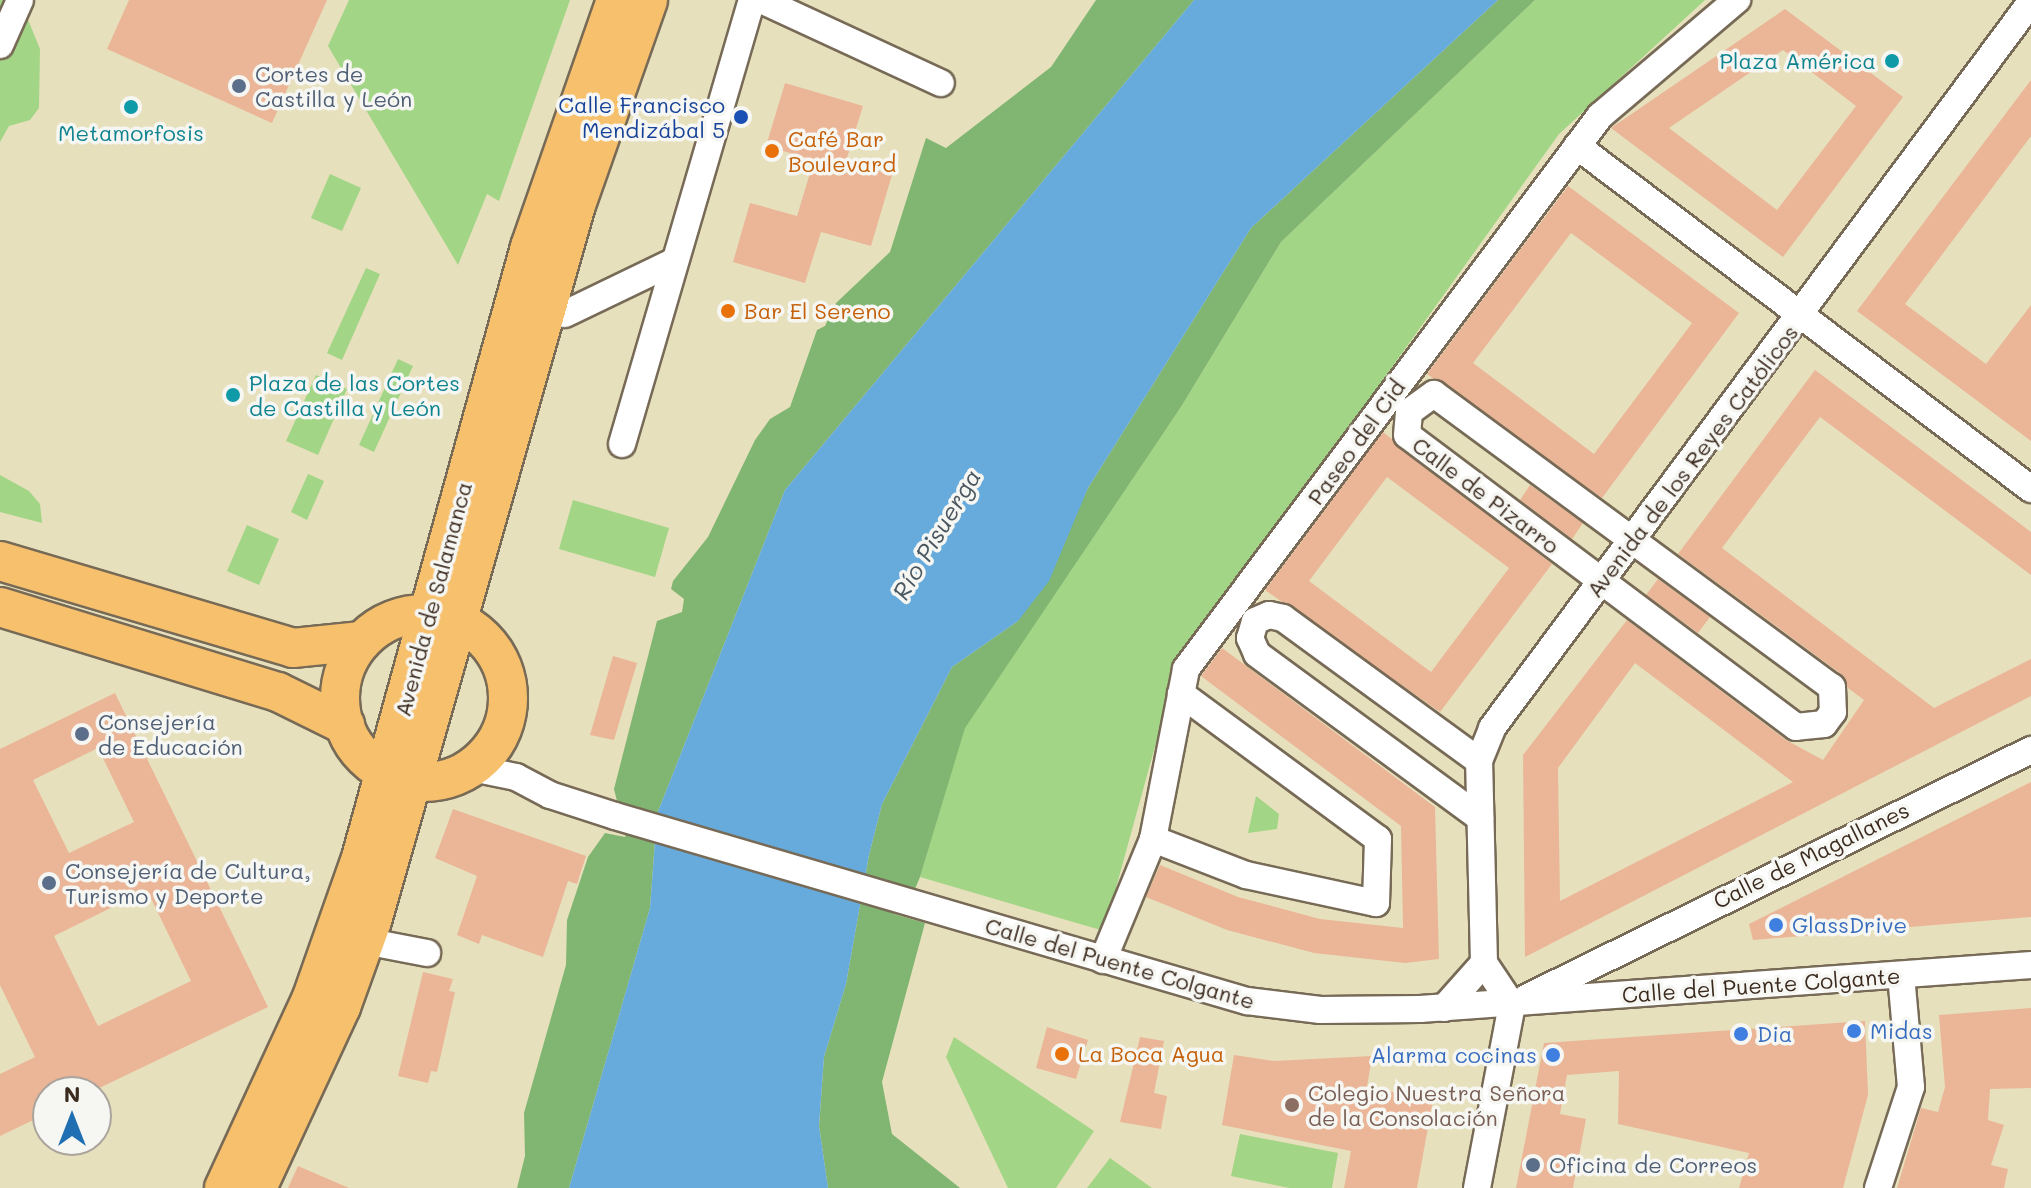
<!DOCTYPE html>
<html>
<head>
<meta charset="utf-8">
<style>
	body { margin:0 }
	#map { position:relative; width:2031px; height:1188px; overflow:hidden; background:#e7e0bd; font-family:Mali,sans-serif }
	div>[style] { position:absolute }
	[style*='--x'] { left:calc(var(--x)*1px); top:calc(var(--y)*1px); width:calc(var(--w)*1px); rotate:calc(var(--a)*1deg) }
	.green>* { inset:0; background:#a2d585 }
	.forest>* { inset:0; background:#81b672 }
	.water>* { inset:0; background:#66abdc }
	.building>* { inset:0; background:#eab697 }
	.roads { filter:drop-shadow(2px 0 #776a56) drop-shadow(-2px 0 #776a56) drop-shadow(0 2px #776a56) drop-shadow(0 -2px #776a56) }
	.minor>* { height:26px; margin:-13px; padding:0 13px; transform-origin:13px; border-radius:13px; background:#fff }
	.highway>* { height:38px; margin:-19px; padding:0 19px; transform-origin:19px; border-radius:19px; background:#f7c06c }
	.highway>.ring { margin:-19px; padding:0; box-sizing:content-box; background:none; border:38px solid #f7c06c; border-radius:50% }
	.dots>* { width:22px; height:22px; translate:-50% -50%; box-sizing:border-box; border:4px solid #f6f6f2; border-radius:50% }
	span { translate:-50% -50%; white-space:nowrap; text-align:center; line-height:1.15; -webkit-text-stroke:7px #f6f6f2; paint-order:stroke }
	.culture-label { font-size:22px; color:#0d838f }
	.right { translate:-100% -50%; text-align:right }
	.left { translate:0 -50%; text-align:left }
	.service-label { font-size:22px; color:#4e5e75 }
	.transit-label { font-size:22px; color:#164399 }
	.food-label { font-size:22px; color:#c56008 }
	.street-label { font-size:22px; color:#3b2a1e }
	.shop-label { font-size:22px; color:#366cbe }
	.education-label { font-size:22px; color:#785e54 }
	.water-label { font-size:24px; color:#4a5760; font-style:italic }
	.north { position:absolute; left:32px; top:1076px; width:80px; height:80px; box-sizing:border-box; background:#f6f6f2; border:2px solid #aba49d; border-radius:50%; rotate:0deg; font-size:22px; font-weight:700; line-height:32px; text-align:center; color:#3b2a1e }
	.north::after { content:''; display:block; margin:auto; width:28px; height:36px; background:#1f6fb2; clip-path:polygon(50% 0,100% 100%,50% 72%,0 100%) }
</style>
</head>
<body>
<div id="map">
	<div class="green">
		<div style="clip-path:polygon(0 0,20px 0,40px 49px,39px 108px,30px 120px,9px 126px,0 142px)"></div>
		<div style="clip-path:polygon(349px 0,570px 0,499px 201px,487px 194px,458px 265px,328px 46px)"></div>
		<div style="clip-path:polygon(1535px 0,1705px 0,1559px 134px,1177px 667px,1104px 931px,920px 877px,964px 728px,1181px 407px,1281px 242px)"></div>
		<div style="clip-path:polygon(330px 174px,361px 188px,342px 231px,311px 218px)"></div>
		<div style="clip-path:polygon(366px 268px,380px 274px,342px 360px,327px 353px)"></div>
		<div style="clip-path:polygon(398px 359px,413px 366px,374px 452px,359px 445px)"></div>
		<div style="clip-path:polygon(316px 375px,347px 389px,318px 455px,286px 441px)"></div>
		<div style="clip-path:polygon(308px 474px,324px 481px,307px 520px,291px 512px)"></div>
		<div style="clip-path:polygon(0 475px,29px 491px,40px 504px,42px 523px,0 512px)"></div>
		<div style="clip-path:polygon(573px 500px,669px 528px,655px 577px,559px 549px)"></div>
		<div style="clip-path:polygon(247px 525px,279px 539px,259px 585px,227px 571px)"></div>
		<div style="clip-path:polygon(1256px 796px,1279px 814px,1277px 829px,1248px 833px)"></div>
		<div style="clip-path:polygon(954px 1037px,1094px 1131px,1056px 1188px,1008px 1188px,946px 1057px)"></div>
		<div style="clip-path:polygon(1240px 1134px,1338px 1153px,1332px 1188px,1289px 1188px,1231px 1176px)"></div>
		<div style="clip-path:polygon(1110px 1158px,1152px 1188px,1087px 1188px)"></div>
	</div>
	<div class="forest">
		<div style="clip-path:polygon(1096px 0,1194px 0,785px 490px,657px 814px,650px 908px,569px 1188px,517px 1188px,525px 1156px,524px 1113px,566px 965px,567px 920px,588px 857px,605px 833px,625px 837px,633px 807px,617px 801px,614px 789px,657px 621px,682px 612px,684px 599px,671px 589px,673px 581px,708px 537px,755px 440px,770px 419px,790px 407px,817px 330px,825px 326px,836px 303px,890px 252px,926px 138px,946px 148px,1051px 67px)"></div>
		<div style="clip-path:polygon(1498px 0,1535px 0,1281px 242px,1181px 407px,965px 728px,920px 877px,915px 889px,902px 888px,894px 914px,925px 923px,882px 1082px,892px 1134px,960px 1188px,828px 1188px,819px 1126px,824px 1057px,846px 984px,869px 855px,882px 804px,952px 667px,1018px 621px,1088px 488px,1251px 228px)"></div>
	</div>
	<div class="water">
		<div style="clip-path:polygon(1194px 0,1498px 0,1251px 228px,1088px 488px,1049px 581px,1018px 621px,952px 667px,882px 804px,869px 855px,846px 984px,824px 1057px,819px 1126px,828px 1188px,569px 1188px,650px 908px,657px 814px,785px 490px)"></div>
	</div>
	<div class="building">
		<div style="clip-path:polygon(129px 0,327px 0,272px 123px,107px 49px)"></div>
		<div style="clip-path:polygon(evenodd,1785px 9px,1903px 97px,1783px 257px,1611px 128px,1785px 9px,1783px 50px,1856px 106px,1777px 210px,1669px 128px,1783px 50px)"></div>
		<div style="clip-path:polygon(2031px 80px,2031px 136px,1905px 304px,1986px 364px,2031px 305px,2031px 441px,1857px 311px)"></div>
		<div style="clip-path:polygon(785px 83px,863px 106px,846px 161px,892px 175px,871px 246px,821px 232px,805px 283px,733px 262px,750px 203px,797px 216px,814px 160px,766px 146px)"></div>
		<div style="clip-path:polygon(evenodd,1568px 186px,1739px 313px,1602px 498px,1427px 374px,1568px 186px,1571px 233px,1692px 323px,1594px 454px,1473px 363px,1571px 233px)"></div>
		<div style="clip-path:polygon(evenodd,1815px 370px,2031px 532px,2031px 575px,1820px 417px,1722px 548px,1934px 708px,2031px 659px,2031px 696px,1525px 957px,1523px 755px,1627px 620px,1786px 740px,1823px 760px,1864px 700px,1848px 688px,1841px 674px,1678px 554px,1815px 370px,1635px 663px,1793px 782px,1560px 901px,1558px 768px,1635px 663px)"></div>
		<div style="clip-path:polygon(evenodd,1383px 432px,1552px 564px,1440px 712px,1265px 590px,1383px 432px,1387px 477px,1509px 568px,1431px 672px,1309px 581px,1387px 477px)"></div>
		<div style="clip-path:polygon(1530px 485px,1583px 523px,1572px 539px,1520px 500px)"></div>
		<div style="clip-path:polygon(1658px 579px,1710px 617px,1698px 633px,1646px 595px)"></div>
		<div style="clip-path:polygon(1222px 648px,1435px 807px,1439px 959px,1405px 963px,1314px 953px,1227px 930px,1146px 897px,1160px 865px,1238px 897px,1320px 919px,1403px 928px,1401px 826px,1201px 676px)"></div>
		<div style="clip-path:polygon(613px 656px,637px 663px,614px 740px,590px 735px)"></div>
		<div style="clip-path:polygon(evenodd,115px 693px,268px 1007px,91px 1092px,48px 1092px,48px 1113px,0 1136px,0 1074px,35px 1057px,0 985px,0 749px,115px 693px,98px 748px,134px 822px,69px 853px,33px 780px,98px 748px,115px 693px,147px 890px,191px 981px,98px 1026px,54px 936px,147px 890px)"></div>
		<div style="clip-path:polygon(2031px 782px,2031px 917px,1753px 940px,1749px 924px)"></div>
		<div style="clip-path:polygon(453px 809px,586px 856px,577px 884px,568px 881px,543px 957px,482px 935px,479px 944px,457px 935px,477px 876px,435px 858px)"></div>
		<div style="clip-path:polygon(423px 972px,453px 979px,449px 991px,455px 992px,437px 1072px,431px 1071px,428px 1083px,398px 1076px)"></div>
		<div style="clip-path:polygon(2031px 1008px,2031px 1088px,1990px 1089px,1988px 1120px,2004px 1125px,1991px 1165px,2008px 1169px,2004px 1188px,1897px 1188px,1921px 1108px,1938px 1112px,1945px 1087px,1939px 1015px)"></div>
		<div style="clip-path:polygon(1865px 1021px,1868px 1095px,1843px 1188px,1739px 1188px,1749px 1153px,1618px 1124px,1619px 1071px,1567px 1075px,1560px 1114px,1586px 1119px,1573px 1188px,1516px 1188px,1544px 1043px)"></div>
		<div style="clip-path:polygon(1047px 1027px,1088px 1040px,1076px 1079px,1036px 1068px)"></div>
		<div style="clip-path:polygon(1140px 1037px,1164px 1041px,1154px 1093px,1167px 1096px,1161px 1129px,1120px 1122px)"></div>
		<div style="clip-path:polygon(1234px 1055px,1274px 1061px,1372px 1056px,1367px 1087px,1433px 1100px,1417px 1188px,1344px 1188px,1351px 1151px,1222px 1125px)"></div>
		<div style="clip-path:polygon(298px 1166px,349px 1188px,288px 1188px)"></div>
	</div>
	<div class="roads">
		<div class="minor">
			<div style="--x:761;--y:0;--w:198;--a:24.8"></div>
			<div style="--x:0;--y:45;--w:49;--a:-66"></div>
			<div style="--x:1577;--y:146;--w:569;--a:37.07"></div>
			<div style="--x:565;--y:314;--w:120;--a:-25.7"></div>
			<div style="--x:1434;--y:394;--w:494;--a:36.4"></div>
			<div style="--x:1832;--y:687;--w:25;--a:88"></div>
			<div style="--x:1833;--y:712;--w:15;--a:127"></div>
			<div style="--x:1824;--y:724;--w:28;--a:174"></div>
			<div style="--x:1796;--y:727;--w:486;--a:-143.1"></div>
			<div style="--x:1407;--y:435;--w:23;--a:-85"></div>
			<div style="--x:1409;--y:412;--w:31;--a:-36"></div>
			<div style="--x:622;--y:444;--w:463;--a:-73.7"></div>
			<div style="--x:1479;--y:761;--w:243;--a:-143.9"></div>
			<div style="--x:1283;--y:618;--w:14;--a:-168"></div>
			<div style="--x:1269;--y:615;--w:15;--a:157"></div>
			<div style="--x:1255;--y:621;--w:18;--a:106"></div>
			<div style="--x:1250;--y:638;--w:17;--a:66"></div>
			<div style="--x:1257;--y:654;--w:277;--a:36.3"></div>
			<div style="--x:472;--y:768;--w:45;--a:11.6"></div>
			<div style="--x:516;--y:777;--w:38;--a:28"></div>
			<div style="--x:550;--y:795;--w:68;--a:17.9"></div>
			<div style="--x:615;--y:816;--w:659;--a:16.32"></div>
			<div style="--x:1247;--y:1001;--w:74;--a:7"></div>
			<div style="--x:1320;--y:1010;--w:100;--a:-0.6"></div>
			<div style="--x:1420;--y:1009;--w:613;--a:-4.12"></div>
			<div style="--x:1153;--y:839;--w:100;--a:21.2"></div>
			<div style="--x:1246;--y:875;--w:133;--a:12.2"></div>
			<div style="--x:1376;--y:903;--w:64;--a:-88.2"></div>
			<div style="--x:1378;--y:839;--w:245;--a:-143.6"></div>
			<div style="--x:380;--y:944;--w:48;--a:10.8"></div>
			<div style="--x:1103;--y:960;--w:131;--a:-67.5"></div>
			<div style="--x:1153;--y:839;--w:173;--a:-79"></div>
			<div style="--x:1186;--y:669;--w:691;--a:-53.18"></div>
			<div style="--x:1600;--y:116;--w:180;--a:-40.3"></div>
			<div style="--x:1526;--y:998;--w:563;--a:-26.16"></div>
			<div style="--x:1512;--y:1005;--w:50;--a:-123.7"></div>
			<div style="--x:1484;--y:963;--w:202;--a:-91.4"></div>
			<div style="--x:1479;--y:761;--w:35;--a:-68"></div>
			<div style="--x:1492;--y:728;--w:904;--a:-53.41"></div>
			<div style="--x:1444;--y:1008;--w:60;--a:-48.4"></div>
			<div style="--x:1477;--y:1188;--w:186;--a:-79.2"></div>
			<div style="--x:1878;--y:1188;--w:106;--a:-71.9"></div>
			<div style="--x:1911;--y:1087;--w:112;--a:-95.1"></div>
		</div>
		<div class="highway">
			<div style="--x:0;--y:561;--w:306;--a:16.5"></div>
			<div style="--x:293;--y:648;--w:69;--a:-5.8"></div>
			<div style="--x:0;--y:607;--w:291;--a:17"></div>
			<div style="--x:278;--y:692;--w:75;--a:26.2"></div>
			<div class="ring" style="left:340px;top:614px;width:130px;height:130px"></div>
			<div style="--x:224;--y:1188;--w:207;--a:-65.2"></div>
			<div style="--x:311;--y:1000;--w:151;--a:-70.6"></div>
			<div style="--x:361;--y:858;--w:634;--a:-74.54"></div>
			<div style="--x:530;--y:247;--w:262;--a:-70.8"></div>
			<div style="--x:257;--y:1188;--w:200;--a:-65.1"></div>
			<div style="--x:341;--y:1007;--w:91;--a:-70.2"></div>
			<div style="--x:372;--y:921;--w:744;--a:-74.1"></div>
			<div style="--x:576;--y:205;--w:217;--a:-70.6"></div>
		</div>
	</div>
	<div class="dots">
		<div style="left:1892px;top:61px;background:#0f9aa8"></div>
		<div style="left:239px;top:86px;background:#5c6f8a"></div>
		<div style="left:131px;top:107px;background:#0f9aa8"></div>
		<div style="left:741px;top:117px;background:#1a4fb4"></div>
		<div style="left:772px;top:151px;background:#e8710a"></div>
		<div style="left:728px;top:311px;background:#e8710a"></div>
		<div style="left:233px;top:395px;background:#0f9aa8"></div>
		<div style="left:82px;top:734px;background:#5c6f8a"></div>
		<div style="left:49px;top:883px;background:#5c6f8a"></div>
		<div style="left:1776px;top:925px;background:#3f7fe0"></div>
		<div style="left:1854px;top:1031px;background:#3f7fe0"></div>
		<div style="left:1741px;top:1034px;background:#3f7fe0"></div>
		<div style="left:1062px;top:1054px;background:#e8710a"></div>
		<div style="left:1553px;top:1055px;background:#3f7fe0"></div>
		<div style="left:1292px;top:1105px;background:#8d6e63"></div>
		<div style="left:1533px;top:1165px;background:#5c6f8a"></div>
	</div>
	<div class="culture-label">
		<span class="right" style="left:1876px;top:61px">Plaza América</span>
		<span style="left:131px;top:133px">Metamorfosis</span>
		<span class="left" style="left:249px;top:395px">Plaza de las Cortes<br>de Castilla y León</span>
	</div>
	<div class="service-label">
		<span class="left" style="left:255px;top:86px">Cortes de<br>Castilla y León</span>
		<span class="left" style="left:98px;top:734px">Consejería<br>de Educación</span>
		<span class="left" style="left:65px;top:883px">Consejería de Cultura,<br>Turismo y Deporte</span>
		<span class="left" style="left:1549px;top:1165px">Oficina de Correos</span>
	</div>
	<div class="transit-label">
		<span class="right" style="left:725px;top:117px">Calle Francisco<br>Mendizábal 5</span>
	</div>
	<div class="food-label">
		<span class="left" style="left:788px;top:151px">Café Bar<br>Boulevard</span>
		<span class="left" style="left:744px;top:311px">Bar El Sereno</span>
		<span class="left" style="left:1078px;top:1054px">La Boca Agua</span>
	</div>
	<div class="street-label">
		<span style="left:1356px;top:442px;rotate:-54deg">Paseo del Cid</span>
		<span style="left:1692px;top:461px;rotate:-53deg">Avenida de los Reyes Católicos</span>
		<span style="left:1486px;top:495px;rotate:37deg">Calle de Pizarro</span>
		<span style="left:433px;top:599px;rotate:-75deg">Avenida de Salamanca</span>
		<span style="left:1811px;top:855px;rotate:-26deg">Calle de Magallanes</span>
		<span style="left:1120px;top:963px;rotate:16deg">Calle del Puente Colgante</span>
		<span style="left:1761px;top:985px;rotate:-4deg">Calle del Puente Colgante</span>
	</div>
	<div class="shop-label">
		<span class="left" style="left:1792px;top:925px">GlassDrive</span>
		<span class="left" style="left:1870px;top:1031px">Midas</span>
		<span class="left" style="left:1757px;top:1034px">Dia</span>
		<span class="right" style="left:1537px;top:1055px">Alarma cocinas</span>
	</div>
	<div class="education-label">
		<span class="left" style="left:1308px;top:1105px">Colegio Nuestra Señora<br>de la Consolación</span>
	</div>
	<div class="water-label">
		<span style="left:936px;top:534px;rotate:-59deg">Río Pisuerga</span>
	</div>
	<div class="north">N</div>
</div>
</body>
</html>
